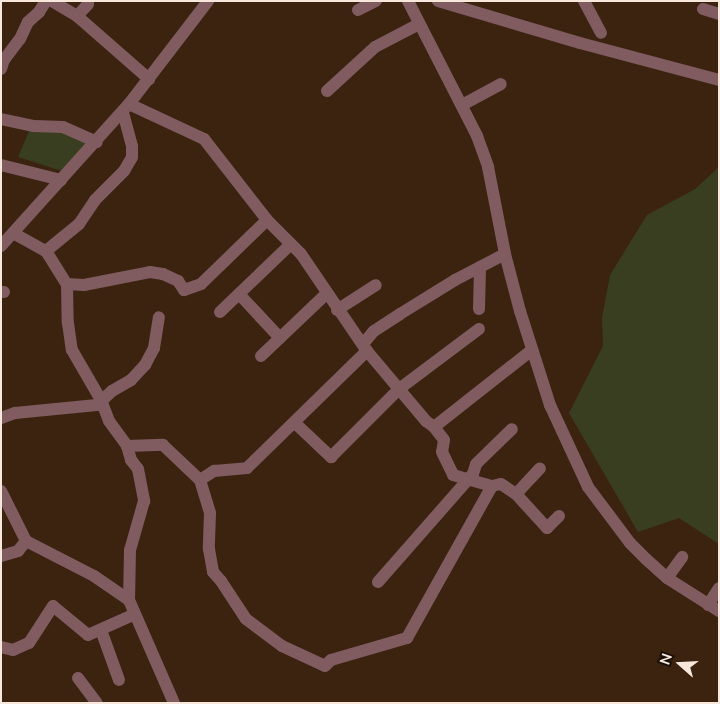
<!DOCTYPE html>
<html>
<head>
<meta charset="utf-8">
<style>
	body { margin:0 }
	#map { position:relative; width:720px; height:704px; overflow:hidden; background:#3b2310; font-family:Lato,sans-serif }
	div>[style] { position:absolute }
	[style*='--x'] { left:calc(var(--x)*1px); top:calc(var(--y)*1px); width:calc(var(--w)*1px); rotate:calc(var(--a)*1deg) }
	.green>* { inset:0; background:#393e20 }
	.minor>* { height:12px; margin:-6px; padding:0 6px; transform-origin:6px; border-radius:6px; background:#805b60 }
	span { translate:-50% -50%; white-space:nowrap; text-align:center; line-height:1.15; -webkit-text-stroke:4.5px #1a0f07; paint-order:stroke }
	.frame { position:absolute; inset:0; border:2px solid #f8e7db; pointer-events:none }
	.north { position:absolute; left:655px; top:639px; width:50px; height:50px; -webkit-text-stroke:4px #1a0f07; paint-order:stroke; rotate:289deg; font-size:14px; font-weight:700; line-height:20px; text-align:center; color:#f8e7db }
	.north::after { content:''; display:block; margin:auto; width:18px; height:22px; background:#f8e7db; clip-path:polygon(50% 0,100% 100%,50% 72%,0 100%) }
</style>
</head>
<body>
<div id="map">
	<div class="green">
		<div style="clip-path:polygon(30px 129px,62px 129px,88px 142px,62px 171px,18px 157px)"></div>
		<div style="clip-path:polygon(719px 167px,719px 544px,679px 518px,638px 532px,569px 413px,603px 346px,602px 318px,610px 275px,647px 215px,695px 189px)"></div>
	</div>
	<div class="minor">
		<div style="--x:52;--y:1;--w:29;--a:31"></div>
		<div style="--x:77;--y:16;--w:96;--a:41.2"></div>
		<div style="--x:408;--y:1;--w:152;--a:62.9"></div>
		<div style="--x:477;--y:136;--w:33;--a:70"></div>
		<div style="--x:488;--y:167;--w:89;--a:78.9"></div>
		<div style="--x:505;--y:254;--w:59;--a:75.3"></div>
		<div style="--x:520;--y:311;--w:99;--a:72.3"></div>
		<div style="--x:550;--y:405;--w:90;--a:65.1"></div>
		<div style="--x:588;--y:487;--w:70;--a:53.1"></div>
		<div style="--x:630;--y:543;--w:23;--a:45"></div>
		<div style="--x:646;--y:559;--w:28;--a:42"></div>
		<div style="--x:667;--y:578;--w:62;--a:32.4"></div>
		<div style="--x:438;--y:1;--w:148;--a:16.5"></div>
		<div style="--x:580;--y:43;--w:144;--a:14.9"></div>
		<div style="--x:584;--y:1;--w:36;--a:62"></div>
		<div style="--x:703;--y:9;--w:17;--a:17"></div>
		<div style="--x:358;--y:10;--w:20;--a:-27"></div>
		<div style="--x:77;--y:16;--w:16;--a:-47"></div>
		<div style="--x:88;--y:4;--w:3;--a:-90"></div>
		<div style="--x:1;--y:69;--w:9;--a:-72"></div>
		<div style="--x:4;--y:60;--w:26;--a:-53"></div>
		<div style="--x:20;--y:39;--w:19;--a:-65"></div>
		<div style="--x:28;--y:22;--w:15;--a:-42"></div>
		<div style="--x:39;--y:12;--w:13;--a:-58"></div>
		<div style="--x:327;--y:91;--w:65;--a:-42.5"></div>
		<div style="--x:375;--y:47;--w:50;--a:-27.6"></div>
		<div style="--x:129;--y:104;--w:83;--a:25"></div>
		<div style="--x:204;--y:139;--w:103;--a:52.1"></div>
		<div style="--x:267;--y:220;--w:48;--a:45"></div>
		<div style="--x:301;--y:254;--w:117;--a:55.8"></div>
		<div style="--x:367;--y:351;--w:92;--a:49.9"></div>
		<div style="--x:426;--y:421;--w:10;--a:37"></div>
		<div style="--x:434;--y:427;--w:16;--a:52"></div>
		<div style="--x:444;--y:440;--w:12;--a:99"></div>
		<div style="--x:442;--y:452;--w:25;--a:64"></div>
		<div style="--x:453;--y:475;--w:41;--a:15.8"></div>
		<div style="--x:492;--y:486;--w:9;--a:-13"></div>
		<div style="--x:501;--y:484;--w:18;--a:34"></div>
		<div style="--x:516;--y:494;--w:46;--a:47.6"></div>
		<div style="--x:547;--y:528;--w:17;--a:-45"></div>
		<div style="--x:462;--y:105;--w:44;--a:-28.3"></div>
		<div style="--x:1;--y:119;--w:34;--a:12"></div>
		<div style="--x:34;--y:126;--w:29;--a:2"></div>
		<div style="--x:63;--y:127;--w:37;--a:24"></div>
		<div style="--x:1;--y:165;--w:62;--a:14"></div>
		<div style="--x:13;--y:233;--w:38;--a:29"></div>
		<div style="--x:46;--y:251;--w:39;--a:58"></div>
		<div style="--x:67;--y:284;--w:39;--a:89"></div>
		<div style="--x:68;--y:323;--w:27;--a:82"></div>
		<div style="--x:72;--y:350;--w:58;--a:59.9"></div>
		<div style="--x:101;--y:400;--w:22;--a:69"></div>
		<div style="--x:109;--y:421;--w:31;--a:54"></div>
		<div style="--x:127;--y:446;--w:15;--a:74"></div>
		<div style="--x:131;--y:460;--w:11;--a:52"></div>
		<div style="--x:138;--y:469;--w:33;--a:79"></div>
		<div style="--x:144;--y:501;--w:51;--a:105.9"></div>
		<div style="--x:130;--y:550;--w:50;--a:91.1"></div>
		<div style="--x:129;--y:600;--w:112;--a:66.4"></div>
		<div style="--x:1;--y:246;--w:191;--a:-48"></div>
		<div style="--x:129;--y:104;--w:130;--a:-52.5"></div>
		<div style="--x:46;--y:251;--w:43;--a:-39.3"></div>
		<div style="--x:79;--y:224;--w:29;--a:-56"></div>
		<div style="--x:95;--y:200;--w:41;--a:-45"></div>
		<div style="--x:124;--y:171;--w:16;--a:-60"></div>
		<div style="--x:132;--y:157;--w:11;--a:-90"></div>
		<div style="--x:132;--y:146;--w:35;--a:-105"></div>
		<div style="--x:67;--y:284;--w:17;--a:3"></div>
		<div style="--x:84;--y:285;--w:67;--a:-11.1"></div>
		<div style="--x:150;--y:272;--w:13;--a:9"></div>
		<div style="--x:163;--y:274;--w:17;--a:25"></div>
		<div style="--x:178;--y:281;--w:11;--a:56"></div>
		<div style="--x:184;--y:290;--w:18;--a:-19"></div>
		<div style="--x:201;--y:284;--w:92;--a:-44.1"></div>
		<div style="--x:1;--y:292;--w:3;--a:0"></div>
		<div style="--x:239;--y:294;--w:60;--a:47"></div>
		<div style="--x:479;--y:309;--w:42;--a:-88.6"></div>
		<div style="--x:337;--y:310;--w:46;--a:-32.7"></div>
		<div style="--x:220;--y:312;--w:98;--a:-43.8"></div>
		<div style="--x:363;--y:344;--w:17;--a:-50"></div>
		<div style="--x:374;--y:331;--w:31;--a:-33"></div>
		<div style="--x:400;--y:314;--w:65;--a:-31.7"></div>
		<div style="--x:455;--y:280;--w:56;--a:-27.5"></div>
		<div style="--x:261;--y:356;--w:90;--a:-43.6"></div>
		<div style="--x:1;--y:418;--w:15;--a:-20"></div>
		<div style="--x:15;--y:413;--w:82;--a:-5.6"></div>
		<div style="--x:97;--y:405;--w:21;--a:-43"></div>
		<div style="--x:112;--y:391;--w:22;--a:-30"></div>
		<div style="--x:131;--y:380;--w:21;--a:-47"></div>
		<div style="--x:145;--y:365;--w:19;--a:-62"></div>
		<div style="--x:154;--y:348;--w:31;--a:-81"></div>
		<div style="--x:295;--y:423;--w:50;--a:43.4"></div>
		<div style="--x:331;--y:457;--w:96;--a:-45"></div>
		<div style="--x:399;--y:389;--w:100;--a:-36.9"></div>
		<div style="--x:434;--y:427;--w:125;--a:-38.2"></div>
		<div style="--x:127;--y:446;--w:36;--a:-2"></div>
		<div style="--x:163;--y:445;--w:51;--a:43.4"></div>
		<div style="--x:200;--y:480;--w:17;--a:-33"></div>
		<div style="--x:214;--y:471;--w:33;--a:-5"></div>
		<div style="--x:247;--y:468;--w:168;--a:-44.3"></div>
		<div style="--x:200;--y:480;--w:34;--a:73"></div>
		<div style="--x:210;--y:513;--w:36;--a:92"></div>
		<div style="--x:209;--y:549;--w:23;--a:80"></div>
		<div style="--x:213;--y:572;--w:12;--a:48"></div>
		<div style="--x:221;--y:581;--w:45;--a:56.7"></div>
		<div style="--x:246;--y:619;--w:45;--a:36.9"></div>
		<div style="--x:282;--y:646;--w:47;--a:24.9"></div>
		<div style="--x:325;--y:666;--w:8;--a:-45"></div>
		<div style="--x:331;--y:660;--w:79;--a:-16.1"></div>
		<div style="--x:407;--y:638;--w:174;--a:-60.8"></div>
		<div style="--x:1;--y:491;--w:56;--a:63.4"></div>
		<div style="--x:26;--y:541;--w:76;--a:27.2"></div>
		<div style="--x:94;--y:576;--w:42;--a:34.4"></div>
		<div style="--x:516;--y:494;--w:35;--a:-47"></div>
		<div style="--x:1;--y:556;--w:18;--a:-16"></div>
		<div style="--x:18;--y:551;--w:13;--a:-51"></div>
		<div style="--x:667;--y:578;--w:26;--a:-54"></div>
		<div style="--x:378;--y:582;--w:144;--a:-48.7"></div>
		<div style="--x:473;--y:474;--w:10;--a:-73"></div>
		<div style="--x:476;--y:464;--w:50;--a:-44.2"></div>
		<div style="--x:708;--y:605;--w:20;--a:-57"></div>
		<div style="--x:101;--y:630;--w:53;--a:70.2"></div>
		<div style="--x:1;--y:647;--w:12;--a:14"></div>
		<div style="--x:13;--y:650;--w:17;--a:-24"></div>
		<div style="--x:29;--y:643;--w:44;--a:-57"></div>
		<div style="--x:53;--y:606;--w:45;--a:39.6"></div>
		<div style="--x:88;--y:635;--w:51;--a:-24.1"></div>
		<div style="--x:78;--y:678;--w:31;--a:53"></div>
	</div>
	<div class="frame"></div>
	<div class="north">N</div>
</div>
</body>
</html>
